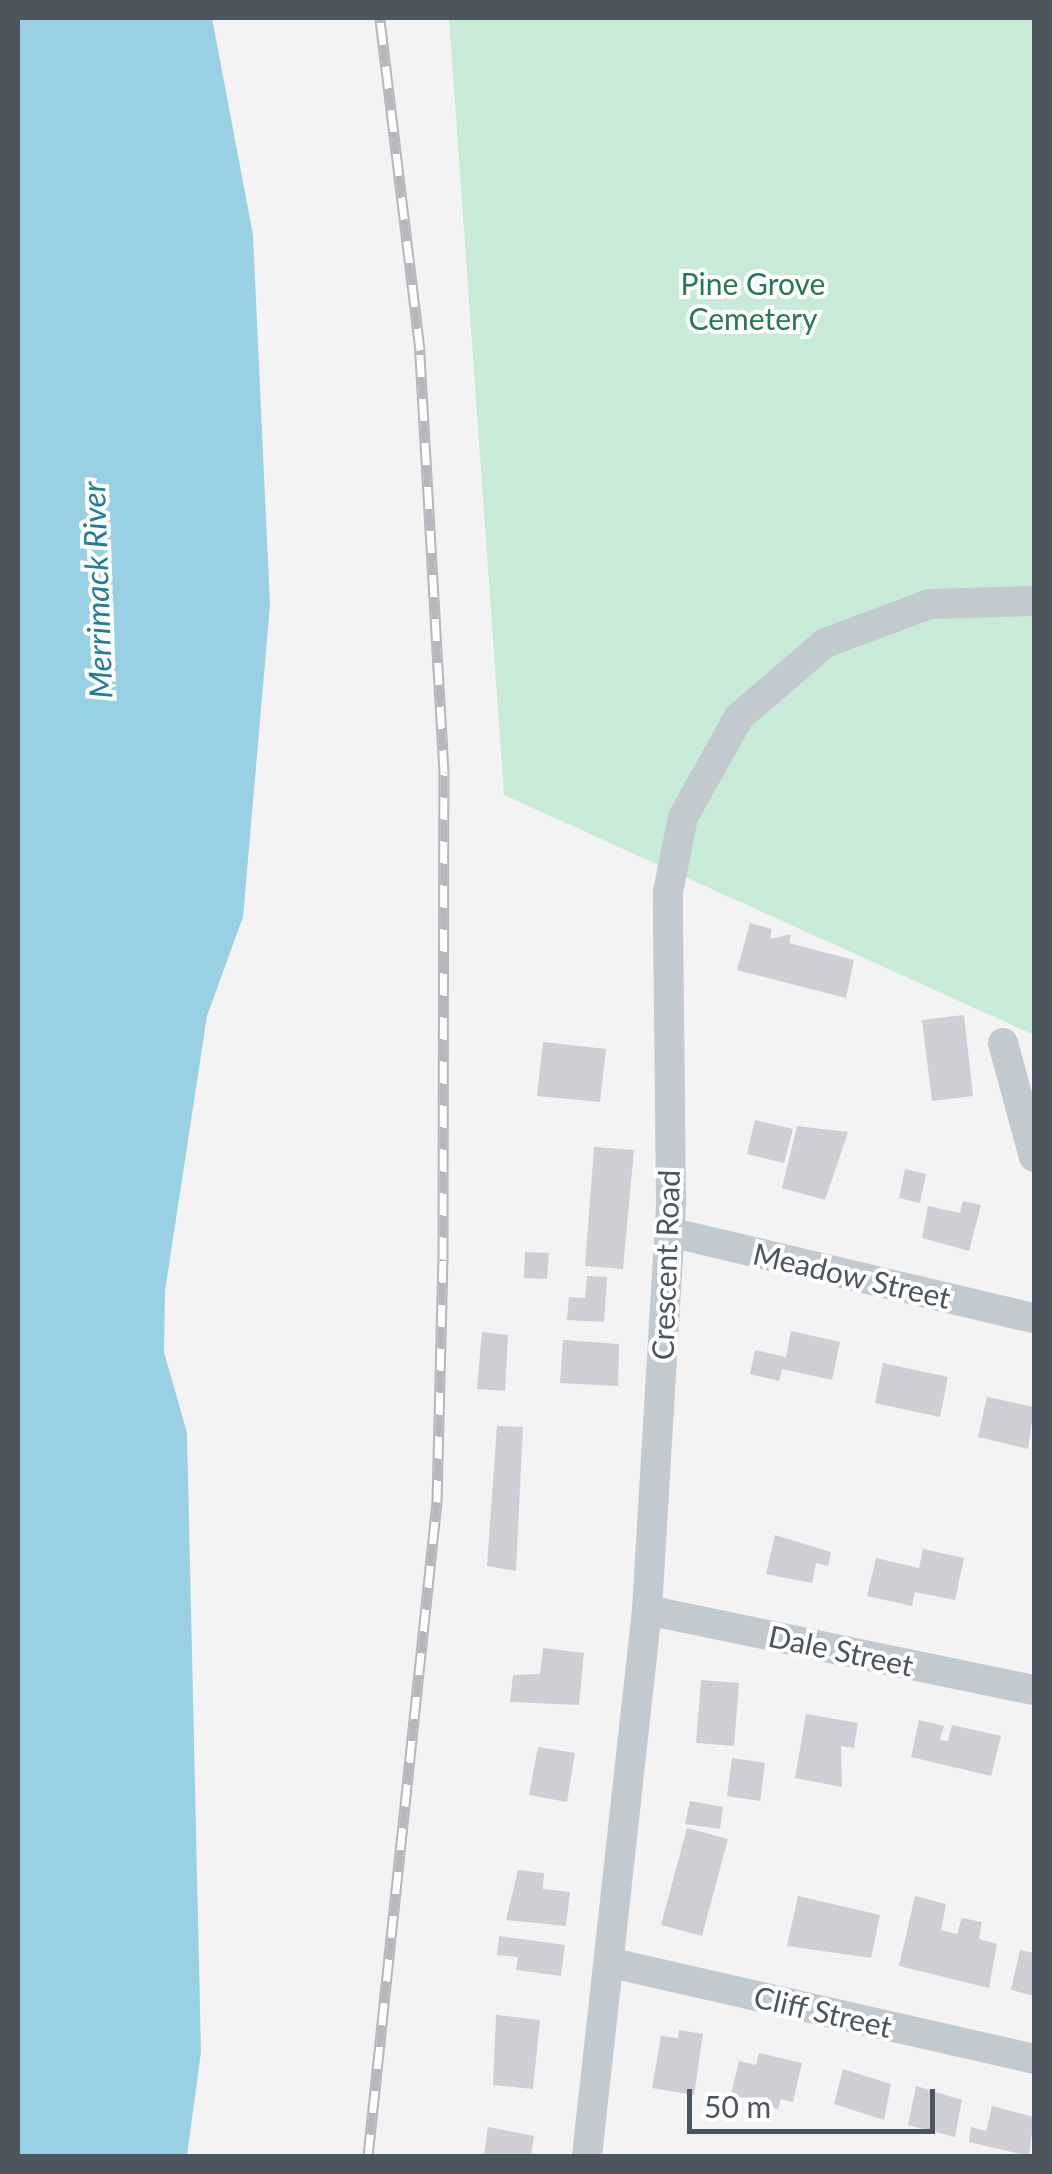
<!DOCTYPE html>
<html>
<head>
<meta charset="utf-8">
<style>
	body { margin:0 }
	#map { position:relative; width:1052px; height:2174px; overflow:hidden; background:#f4f3f3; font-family:Lato,sans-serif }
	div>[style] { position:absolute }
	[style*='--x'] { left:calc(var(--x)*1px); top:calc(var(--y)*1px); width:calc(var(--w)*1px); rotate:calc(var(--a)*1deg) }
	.green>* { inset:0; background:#c7ebd7 }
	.water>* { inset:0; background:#9ad0e3 }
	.building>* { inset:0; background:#cdcfd4 }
	.street>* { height:30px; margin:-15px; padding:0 15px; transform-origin:15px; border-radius:15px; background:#c2c9cf }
	.rail>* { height:11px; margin-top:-5.5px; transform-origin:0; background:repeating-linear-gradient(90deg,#fff 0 22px,#b5b7bc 0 44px); box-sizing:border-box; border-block:2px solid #b5b7bc }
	span { translate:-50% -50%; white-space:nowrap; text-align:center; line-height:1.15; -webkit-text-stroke:8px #fff; paint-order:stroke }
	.park-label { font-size:30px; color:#247852 }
	.street-label { font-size:30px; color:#4c555e }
	.water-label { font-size:32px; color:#1e7e9f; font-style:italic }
	.frame { position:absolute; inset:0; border:20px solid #4c555e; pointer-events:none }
	.scale { position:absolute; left:687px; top:2089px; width:248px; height:45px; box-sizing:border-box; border:5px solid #4c555e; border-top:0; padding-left:12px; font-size:30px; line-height:35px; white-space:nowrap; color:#4c555e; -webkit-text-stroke:8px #fff; paint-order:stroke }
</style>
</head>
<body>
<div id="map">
	<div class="green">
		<div style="clip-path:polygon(449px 18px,1034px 18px,1034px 1035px,504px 795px)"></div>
	</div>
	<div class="water">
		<div style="clip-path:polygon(18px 18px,212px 18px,253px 235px,270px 605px,243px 917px,207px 1016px,165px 1291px,164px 1352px,187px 1433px,201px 2052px,187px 2156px,18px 2156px)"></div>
	</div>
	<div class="building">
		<div style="clip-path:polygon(750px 923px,772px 929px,770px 939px,791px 934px,789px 943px,854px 960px,846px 998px,737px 970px)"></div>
		<div style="clip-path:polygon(964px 1015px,973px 1096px,932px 1101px,922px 1020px)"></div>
		<div style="clip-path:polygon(543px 1042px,606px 1049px,600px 1102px,537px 1096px)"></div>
		<div style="clip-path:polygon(755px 1120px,793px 1129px,784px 1163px,747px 1154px)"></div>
		<div style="clip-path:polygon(797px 1126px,848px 1132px,825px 1200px,782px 1188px)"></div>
		<div style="clip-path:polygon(594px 1147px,634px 1150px,623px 1269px,585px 1266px)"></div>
		<div style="clip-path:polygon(905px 1169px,926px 1174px,920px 1203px,899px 1198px)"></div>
		<div style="clip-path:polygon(963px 1201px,981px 1205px,969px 1251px,922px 1238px,928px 1206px,960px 1213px)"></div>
		<div style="clip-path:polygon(525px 1252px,549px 1253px,547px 1279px,524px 1278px)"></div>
		<div style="clip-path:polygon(587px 1276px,607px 1277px,604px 1322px,567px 1320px,569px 1297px,585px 1298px)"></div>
		<div style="clip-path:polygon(791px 1331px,840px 1342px,832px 1380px,782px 1369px,779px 1381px,750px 1374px,755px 1350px,786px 1357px)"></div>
		<div style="clip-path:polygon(482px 1332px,508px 1335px,505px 1391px,477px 1389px)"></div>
		<div style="clip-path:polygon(563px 1340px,619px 1344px,618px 1386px,560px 1383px)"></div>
		<div style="clip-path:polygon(883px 1363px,948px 1377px,940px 1417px,875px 1403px)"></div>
		<div style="clip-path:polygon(987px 1397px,1034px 1407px,1028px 1449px,978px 1437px)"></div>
		<div style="clip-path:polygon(497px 1426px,523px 1427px,516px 1571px,487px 1566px)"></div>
		<div style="clip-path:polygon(775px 1535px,831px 1552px,828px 1566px,816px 1563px,812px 1583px,766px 1574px)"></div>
		<div style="clip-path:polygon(923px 1549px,964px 1558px,955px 1600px,915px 1592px,912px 1606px,867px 1596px,876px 1558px,919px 1568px)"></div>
		<div style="clip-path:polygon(543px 1648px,584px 1653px,579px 1705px,510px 1702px,513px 1675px,540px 1674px)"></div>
		<div style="clip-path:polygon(701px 1680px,739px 1683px,734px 1746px,696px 1743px)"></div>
		<div style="clip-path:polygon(806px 1714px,858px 1723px,854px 1748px,841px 1746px,842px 1787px,795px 1778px)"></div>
		<div style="clip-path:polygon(919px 1720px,944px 1726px,940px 1740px,948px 1741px,952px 1725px,1001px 1736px,991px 1776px,911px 1757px)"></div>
		<div style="clip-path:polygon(538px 1747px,575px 1753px,567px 1802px,529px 1795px)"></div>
		<div style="clip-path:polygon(732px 1758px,765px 1763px,760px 1801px,727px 1796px)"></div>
		<div style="clip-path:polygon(690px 1801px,723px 1807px,720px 1829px,685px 1824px)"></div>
		<div style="clip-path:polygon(687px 1828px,728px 1839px,702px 1936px,661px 1925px)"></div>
		<div style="clip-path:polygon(518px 1870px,544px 1873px,543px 1889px,570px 1892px,566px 1926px,506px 1920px)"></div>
		<div style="clip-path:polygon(798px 1896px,880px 1915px,871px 1958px,787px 1946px)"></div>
		<div style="clip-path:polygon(915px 1896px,946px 1904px,941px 1930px,957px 1934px,962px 1918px,982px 1922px,979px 1939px,997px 1944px,989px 1988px,899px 1966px)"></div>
		<div style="clip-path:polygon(499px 1936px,565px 1945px,561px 1976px,516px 1970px,518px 1957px,497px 1955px)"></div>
		<div style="clip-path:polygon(1020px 1950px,1034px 1953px,1034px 1996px,1011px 1990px)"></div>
		<div style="clip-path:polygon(496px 2015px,540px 2020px,533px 2089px,493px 2085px)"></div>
		<div style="clip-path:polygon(679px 2030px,703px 2034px,694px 2095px,652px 2088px,661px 2036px,678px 2038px)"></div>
		<div style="clip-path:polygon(759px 2053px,802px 2063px,793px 2102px,781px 2099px,778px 2109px,766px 2106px,768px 2097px,730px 2098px,739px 2061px,756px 2065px)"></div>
		<div style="clip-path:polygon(843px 2069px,891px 2084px,884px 2120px,834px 2104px)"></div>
		<div style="clip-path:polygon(916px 2086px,962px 2100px,955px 2137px,908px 2125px)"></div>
		<div style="clip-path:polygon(992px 2106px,1034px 2117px,1029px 2156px,969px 2142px,971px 2127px,986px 2131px)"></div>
		<div style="clip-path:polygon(488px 2127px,534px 2136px,531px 2156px,484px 2156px)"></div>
	</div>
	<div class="street">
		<div style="--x:1003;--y:1043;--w:118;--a:74.8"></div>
		<div style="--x:669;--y:1232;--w:375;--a:13.3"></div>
		<div style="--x:647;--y:1610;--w:395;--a:11.7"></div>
		<div style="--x:612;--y:1963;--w:433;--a:12.8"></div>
		<div style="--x:587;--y:2156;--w:549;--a:-83.73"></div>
		<div style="--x:647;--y:1610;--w:409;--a:-86.6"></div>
		<div style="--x:671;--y:1202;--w:310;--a:-90.6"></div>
		<div style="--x:668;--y:892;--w:76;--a:-78.7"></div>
		<div style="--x:683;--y:817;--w:115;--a:-60.8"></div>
		<div style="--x:739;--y:717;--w:113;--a:-40.7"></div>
		<div style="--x:825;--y:643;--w:112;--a:-20.4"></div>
		<div style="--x:930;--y:604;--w:104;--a:-1.7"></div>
	</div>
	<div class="rail">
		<div style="--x:368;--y:2156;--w:658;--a:-83.98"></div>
		<div style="--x:437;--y:1502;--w:243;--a:-88.6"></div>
		<div style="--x:443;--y:1259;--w:487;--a:-89.9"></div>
		<div style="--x:444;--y:772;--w:423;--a:-93.3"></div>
		<div style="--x:420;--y:350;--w:334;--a:-96.9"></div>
	</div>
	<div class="park-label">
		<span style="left:753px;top:300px">Pine Grove<br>Cemetery</span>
	</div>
	<div class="street-label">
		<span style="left:665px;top:1265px;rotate:-88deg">Crescent Road</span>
		<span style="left:852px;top:1275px;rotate:13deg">Meadow Street</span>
		<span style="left:841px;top:1650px;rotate:12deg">Dale Street</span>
		<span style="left:823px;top:2011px;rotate:13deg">Cliff Street</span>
	</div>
	<div class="water-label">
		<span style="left:97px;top:590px;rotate:-92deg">Merrimack River</span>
	</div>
	<div class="frame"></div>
	<div class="scale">50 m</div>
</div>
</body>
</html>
